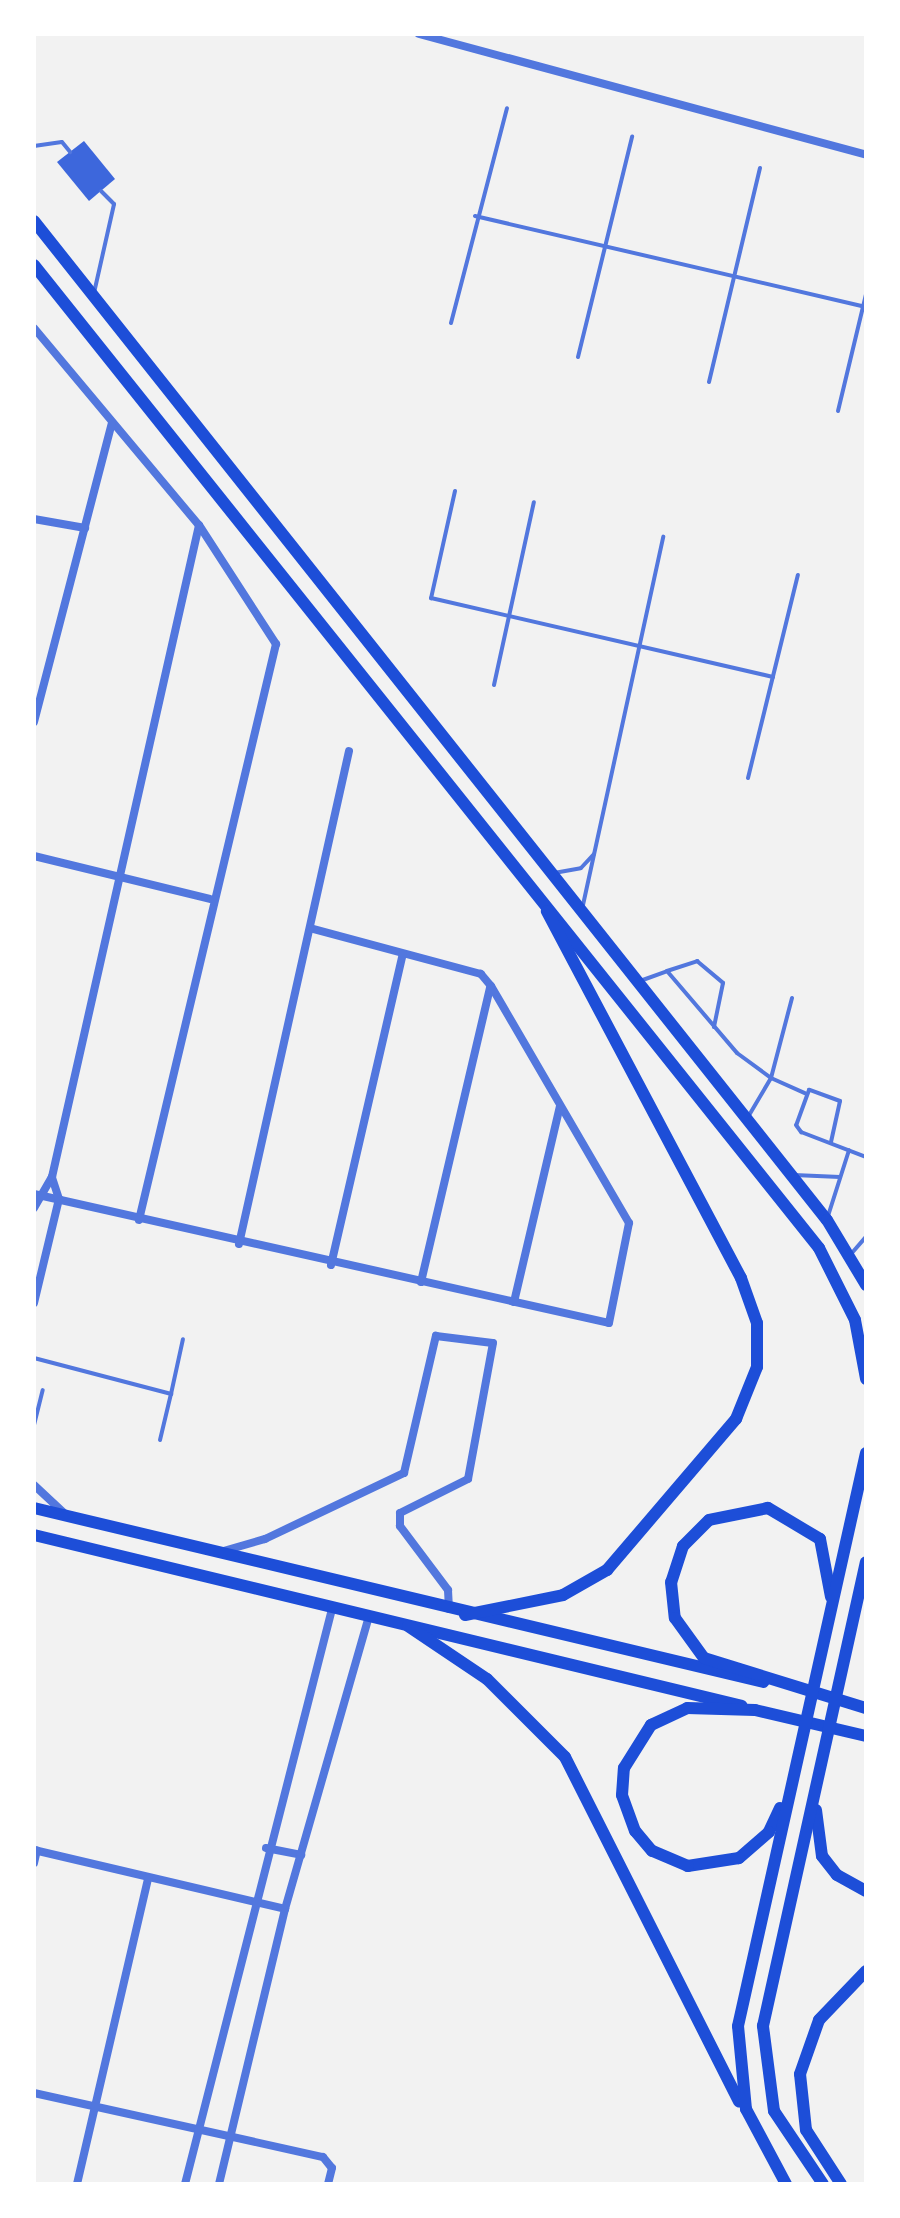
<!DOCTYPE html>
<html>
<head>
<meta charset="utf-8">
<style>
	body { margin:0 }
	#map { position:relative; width:900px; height:2218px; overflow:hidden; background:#f2f2f2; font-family:"Archivo Narrow",sans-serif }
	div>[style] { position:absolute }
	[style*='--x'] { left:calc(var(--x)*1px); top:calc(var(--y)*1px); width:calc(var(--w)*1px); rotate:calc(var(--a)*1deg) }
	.building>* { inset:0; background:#3d67dc }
	.service>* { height:4px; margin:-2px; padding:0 2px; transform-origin:2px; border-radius:2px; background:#5277de }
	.minor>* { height:8px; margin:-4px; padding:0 4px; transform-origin:4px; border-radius:4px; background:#5277de }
	.primary>* { height:12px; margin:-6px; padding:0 6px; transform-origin:6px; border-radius:6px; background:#1d4ed8 }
	.trunk>* { height:12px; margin:-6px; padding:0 6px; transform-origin:6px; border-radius:6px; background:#1d4ed8 }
	span { translate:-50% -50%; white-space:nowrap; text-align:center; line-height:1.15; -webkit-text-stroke:7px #fff; paint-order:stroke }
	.frame { position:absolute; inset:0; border:36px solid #fff; pointer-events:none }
</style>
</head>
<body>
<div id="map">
	<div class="building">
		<div style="clip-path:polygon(84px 141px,115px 179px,89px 201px,57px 162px)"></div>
	</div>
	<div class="service">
		<div style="--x:34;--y:146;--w:28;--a:-8"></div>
		<div style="--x:62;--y:142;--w:13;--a:51"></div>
		<div style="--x:475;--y:216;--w:398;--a:13.1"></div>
		<div style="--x:94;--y:293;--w:91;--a:-77.3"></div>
		<div style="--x:114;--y:204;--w:18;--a:-135"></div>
		<div style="--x:451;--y:323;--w:222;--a:-75.4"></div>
		<div style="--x:578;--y:357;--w:227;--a:-76.2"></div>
		<div style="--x:709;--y:382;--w:220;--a:-76.6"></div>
		<div style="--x:838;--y:411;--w:120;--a:-76.5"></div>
		<div style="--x:455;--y:491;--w:110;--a:102.6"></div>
		<div style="--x:431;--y:598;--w:351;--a:13"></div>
		<div style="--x:494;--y:685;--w:187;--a:-77.7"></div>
		<div style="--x:748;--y:778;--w:209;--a:-76.2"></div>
		<div style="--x:554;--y:873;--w:27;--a:-10"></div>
		<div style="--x:581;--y:868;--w:19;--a:-47"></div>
		<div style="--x:583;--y:905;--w:377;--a:-77.7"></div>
		<div style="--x:667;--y:971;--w:32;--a:-18"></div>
		<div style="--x:697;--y:961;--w:34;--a:40"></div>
		<div style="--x:723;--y:983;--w:45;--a:101.6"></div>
		<div style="--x:640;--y:981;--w:29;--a:-20"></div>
		<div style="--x:667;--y:971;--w:108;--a:49.5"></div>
		<div style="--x:737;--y:1053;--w:42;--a:36.3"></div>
		<div style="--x:771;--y:1078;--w:45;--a:120.5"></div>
		<div style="--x:792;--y:998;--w:83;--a:104.7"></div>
		<div style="--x:771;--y:1078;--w:37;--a:24"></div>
		<div style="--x:831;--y:1142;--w:42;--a:-77.6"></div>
		<div style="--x:840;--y:1101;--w:33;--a:-160"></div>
		<div style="--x:809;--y:1090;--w:37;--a:110"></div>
		<div style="--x:796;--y:1125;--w:9;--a:54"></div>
		<div style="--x:801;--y:1132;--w:70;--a:21"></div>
		<div style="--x:794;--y:1175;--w:46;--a:2.5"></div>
		<div style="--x:828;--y:1216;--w:69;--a:-72.3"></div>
		<div style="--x:851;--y:1254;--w:23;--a:-49"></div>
		<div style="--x:34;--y:1358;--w:142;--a:14.7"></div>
		<div style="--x:171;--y:1394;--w:56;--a:-77.7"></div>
		<div style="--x:34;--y:1425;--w:36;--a:-76"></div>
		<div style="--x:160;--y:1440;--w:47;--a:-76.6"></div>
	</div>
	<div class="minor">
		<div style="--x:419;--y:34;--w:463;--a:15.1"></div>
		<div style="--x:34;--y:328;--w:257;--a:50.1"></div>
		<div style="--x:199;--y:525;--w:142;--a:57.1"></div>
		<div style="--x:276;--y:644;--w:592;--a:103.38"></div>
		<div style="--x:34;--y:519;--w:52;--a:10"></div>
		<div style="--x:34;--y:722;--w:309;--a:-75.4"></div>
		<div style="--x:34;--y:856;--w:181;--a:13.7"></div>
		<div style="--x:34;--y:1194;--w:589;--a:12.64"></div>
		<div style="--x:609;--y:1323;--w:102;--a:-78.7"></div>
		<div style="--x:629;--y:1223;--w:274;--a:-120.2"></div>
		<div style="--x:491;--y:986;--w:16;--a:-130"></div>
		<div style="--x:481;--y:974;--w:174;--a:-165"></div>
		<div style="--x:34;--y:1208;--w:36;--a:-60"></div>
		<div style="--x:52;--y:1177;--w:668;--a:-77.29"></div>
		<div style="--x:239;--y:1244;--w:505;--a:-77.42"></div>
		<div style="--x:331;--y:1265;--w:319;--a:-77"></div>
		<div style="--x:421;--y:1282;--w:303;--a:-76.8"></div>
		<div style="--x:514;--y:1302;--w:201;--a:-76.8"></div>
		<div style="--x:34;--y:1303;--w:107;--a:-76.5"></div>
		<div style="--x:59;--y:1199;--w:23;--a:-108"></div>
		<div style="--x:34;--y:1485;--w:41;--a:43"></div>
		<div style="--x:220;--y:1552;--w:47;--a:-16.1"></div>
		<div style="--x:265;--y:1539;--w:154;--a:-25.4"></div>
		<div style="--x:404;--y:1473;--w:141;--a:-76.9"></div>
		<div style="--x:436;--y:1336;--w:57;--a:7"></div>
		<div style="--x:493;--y:1343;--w:138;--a:100.4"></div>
		<div style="--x:468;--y:1479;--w:76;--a:153.4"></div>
		<div style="--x:400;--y:1513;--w:13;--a:90"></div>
		<div style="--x:400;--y:1526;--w:80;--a:53.1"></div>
		<div style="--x:448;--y:1590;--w:19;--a:87"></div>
		<div style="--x:266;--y:1848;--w:36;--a:11"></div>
		<div style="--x:34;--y:1850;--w:258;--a:13.2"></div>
		<div style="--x:34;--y:1863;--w:13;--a:-77"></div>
		<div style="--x:34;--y:2093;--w:296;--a:12.5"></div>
		<div style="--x:323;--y:2157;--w:14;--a:51"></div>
		<div style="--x:332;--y:2168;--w:16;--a:104"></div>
		<div style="--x:77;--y:2184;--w:314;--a:-76.9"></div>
		<div style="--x:185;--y:2184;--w:593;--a:-75.66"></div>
		<div style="--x:219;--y:2184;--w:283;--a:-76.5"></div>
		<div style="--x:285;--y:1909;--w:305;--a:-74"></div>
	</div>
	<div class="primary">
		<div style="--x:34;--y:1508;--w:750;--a:13.41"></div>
		<div style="--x:34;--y:1535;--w:728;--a:13.58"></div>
	</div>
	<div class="trunk">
		<div style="--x:34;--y:221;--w:1275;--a:51.56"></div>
		<div style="--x:827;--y:1220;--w:76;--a:59"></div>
		<div style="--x:34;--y:265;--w:1258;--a:51.39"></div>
		<div style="--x:819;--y:1248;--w:80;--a:63.4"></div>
		<div style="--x:855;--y:1320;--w:60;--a:79.4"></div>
		<div style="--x:831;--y:1597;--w:59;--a:-100.7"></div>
		<div style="--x:820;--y:1539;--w:61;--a:-149.2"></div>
		<div style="--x:768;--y:1508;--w:60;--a:168.5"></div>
		<div style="--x:709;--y:1520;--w:37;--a:135"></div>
		<div style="--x:683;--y:1546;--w:38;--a:108"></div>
		<div style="--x:671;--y:1582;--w:36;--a:84"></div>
		<div style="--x:675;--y:1618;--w:49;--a:54.1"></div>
		<div style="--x:704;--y:1658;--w:170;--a:17.2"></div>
		<div style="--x:465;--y:1615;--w:100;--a:-11.5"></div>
		<div style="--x:563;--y:1595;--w:51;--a:-29.6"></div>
		<div style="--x:607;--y:1570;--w:199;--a:-49.5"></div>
		<div style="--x:736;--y:1419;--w:56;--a:-68"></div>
		<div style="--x:757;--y:1367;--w:44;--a:-90"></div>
		<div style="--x:757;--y:1323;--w:48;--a:-109.6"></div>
		<div style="--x:741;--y:1278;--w:415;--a:-117.9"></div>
		<div style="--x:408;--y:1626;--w:95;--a:33.9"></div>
		<div style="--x:487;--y:1679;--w:110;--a:45"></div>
		<div style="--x:565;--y:1757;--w:386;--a:63.2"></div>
		<div style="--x:780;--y:1808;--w:26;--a:115"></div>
		<div style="--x:769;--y:1832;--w:40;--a:139"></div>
		<div style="--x:739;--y:1858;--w:52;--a:171.1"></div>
		<div style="--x:688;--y:1866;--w:39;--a:-157"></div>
		<div style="--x:652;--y:1851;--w:26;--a:-130"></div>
		<div style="--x:635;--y:1831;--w:38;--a:-110"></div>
		<div style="--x:622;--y:1795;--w:27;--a:-86"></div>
		<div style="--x:624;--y:1768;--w:51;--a:-57.9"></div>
		<div style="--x:651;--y:1725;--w:40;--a:-25"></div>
		<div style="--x:687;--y:1708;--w:68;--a:1.7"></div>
		<div style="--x:755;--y:1710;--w:114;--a:13.2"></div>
		<div style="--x:816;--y:1810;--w:46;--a:82.6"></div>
		<div style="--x:822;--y:1856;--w:24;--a:52"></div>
		<div style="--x:837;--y:1875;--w:33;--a:29"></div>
		<div style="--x:786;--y:2184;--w:85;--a:-118.1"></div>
		<div style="--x:746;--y:2109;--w:83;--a:-95.5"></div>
		<div style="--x:738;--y:2026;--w:587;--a:-77.41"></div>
		<div style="--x:823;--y:2184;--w:88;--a:-123.9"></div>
		<div style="--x:774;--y:2111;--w:86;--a:-97.4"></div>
		<div style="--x:763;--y:2026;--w:475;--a:-77.5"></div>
		<div style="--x:841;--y:2184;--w:64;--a:-122.9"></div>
		<div style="--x:806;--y:2130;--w:56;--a:-96.1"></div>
		<div style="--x:800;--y:2074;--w:57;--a:-70.6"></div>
		<div style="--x:819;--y:2020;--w:68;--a:-46.2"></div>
	</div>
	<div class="frame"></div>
</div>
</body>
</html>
